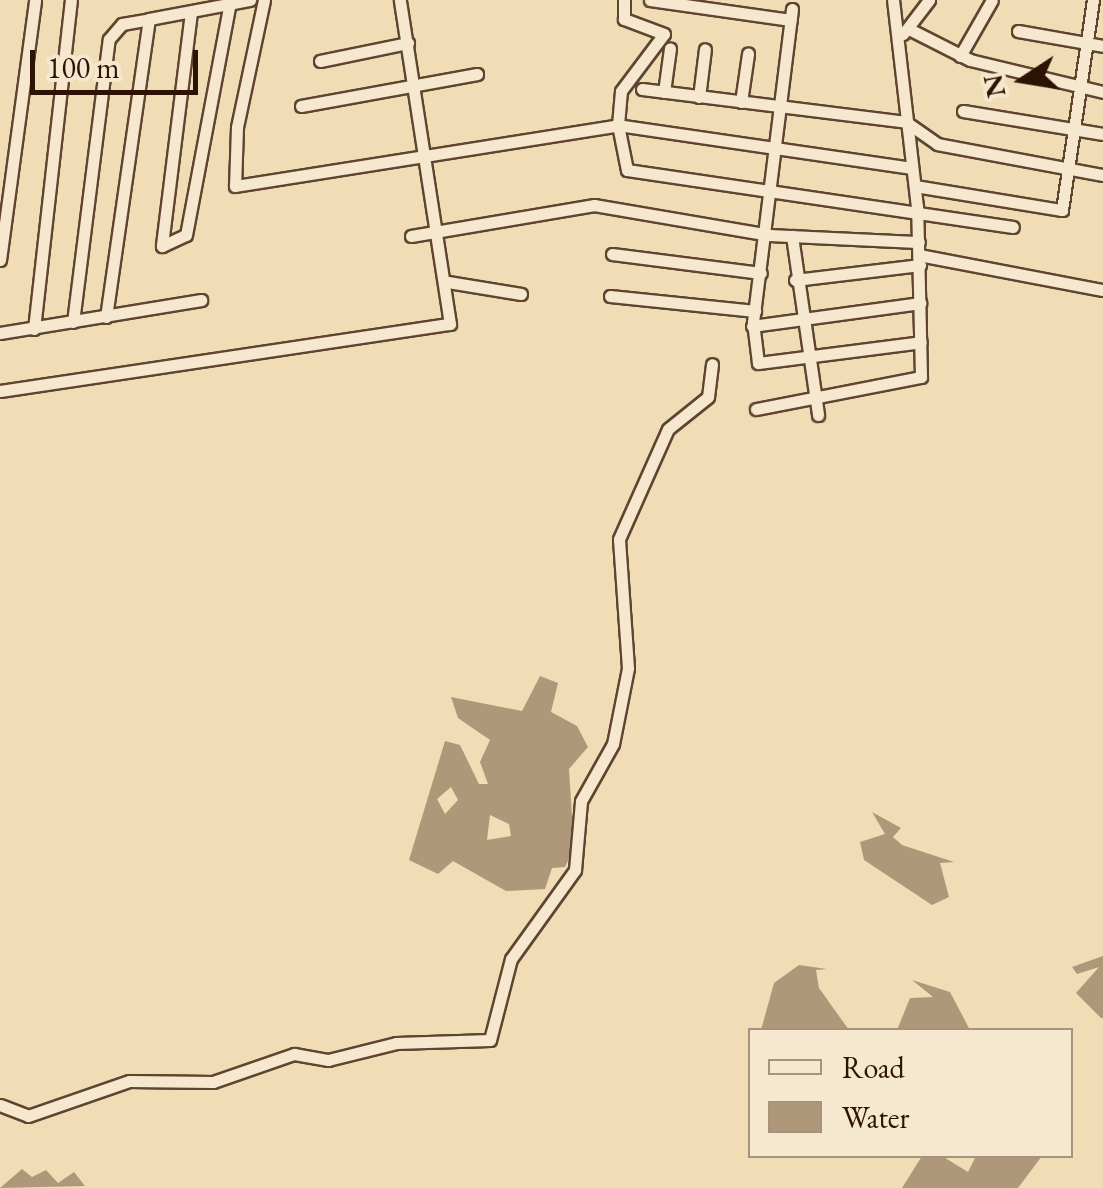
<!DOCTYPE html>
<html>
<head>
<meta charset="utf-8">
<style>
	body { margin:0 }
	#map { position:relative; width:1103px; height:1188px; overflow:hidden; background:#f0dcb5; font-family:"EB Garamond",serif }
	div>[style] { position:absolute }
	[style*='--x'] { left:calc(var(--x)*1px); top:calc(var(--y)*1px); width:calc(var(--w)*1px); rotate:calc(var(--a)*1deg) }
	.water>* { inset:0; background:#ae9879 }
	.roads { filter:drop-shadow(2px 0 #5e4530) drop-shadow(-2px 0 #5e4530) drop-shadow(0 2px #5e4530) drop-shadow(0 -2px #5e4530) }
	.minor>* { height:11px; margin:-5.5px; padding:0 5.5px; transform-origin:5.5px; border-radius:5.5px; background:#f5e8cf }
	span { translate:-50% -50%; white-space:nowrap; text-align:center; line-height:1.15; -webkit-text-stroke:9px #f5e8cf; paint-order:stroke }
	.legend { position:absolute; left:748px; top:1028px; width:325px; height:130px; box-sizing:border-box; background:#f5e8cf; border:2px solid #a5937e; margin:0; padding:12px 18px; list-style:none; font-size:30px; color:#2e1304 }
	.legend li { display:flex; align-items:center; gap:20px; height:50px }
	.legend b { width:50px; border:2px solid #a5937e }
	.north { position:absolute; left:973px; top:30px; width:100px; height:100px; -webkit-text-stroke:8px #f5e8cf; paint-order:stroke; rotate:258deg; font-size:28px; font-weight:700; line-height:40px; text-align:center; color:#2e1304 }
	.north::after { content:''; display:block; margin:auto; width:35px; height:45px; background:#2e1304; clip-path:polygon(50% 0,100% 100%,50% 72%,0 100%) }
	.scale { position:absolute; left:30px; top:50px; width:168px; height:45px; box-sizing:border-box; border:5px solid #2e1304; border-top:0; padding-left:12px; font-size:30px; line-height:35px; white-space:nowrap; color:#2e1304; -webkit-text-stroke:8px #f5e8cf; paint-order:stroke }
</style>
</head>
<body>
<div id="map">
	<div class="water">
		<div style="clip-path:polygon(evenodd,540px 676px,558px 683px,551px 712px,577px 726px,588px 747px,569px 769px,574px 848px,565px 867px,552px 868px,545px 889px,506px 891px,453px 861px,438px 874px,409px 860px,445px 741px,460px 745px,479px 784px,488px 784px,480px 762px,490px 740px,458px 718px,451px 697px,522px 711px,540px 676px,451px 787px,458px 800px,445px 814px,437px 799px,451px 787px,540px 676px,490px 815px,509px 824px,511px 836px,487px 840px,490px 815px)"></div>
		<div style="clip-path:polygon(872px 812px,901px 828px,893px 837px,902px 845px,954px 862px,940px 863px,949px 897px,932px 905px,864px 860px,860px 842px,885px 834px)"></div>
		<div style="clip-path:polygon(1103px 956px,1103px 1018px,1101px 1018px,1076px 993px,1099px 967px,1077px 974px,1072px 967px)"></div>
		<div style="clip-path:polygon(799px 965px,827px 969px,816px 970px,819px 988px,849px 1030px,761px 1030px,774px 983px)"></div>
		<div style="clip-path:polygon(912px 980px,950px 992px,970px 1030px,897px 1030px,910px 998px,933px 997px)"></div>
		<div style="clip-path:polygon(922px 1156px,942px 1156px,968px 1172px,976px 1156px,1042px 1156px,1018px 1188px,902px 1188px)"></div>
		<div style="clip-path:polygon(22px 1169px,32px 1177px,46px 1170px,58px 1183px,74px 1172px,85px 1186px,0 1188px)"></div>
	</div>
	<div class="roads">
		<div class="minor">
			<div style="--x:264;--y:0;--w:130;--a:102"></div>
			<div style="--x:237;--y:127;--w:59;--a:91.9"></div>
			<div style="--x:235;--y:186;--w:388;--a:-9"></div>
			<div style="--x:618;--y:125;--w:34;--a:-85"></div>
			<div style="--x:621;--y:91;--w:71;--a:-53"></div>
			<div style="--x:664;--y:34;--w:43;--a:-159.4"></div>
			<div style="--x:624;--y:19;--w:19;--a:-90"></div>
			<div style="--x:650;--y:0;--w:142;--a:8.1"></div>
			<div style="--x:792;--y:9;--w:315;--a:97.1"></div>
			<div style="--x:753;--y:322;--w:41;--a:83"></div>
			<div style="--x:758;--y:363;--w:164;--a:-7.3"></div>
			<div style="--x:191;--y:12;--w:236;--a:97.1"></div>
			<div style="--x:162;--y:246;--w:26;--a:-25"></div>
			<div style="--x:186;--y:235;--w:236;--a:-79.3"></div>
			<div style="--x:909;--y:29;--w:68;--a:26.9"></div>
			<div style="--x:970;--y:60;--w:137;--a:13.5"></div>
			<div style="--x:1018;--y:31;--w:86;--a:10"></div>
			<div style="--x:903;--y:34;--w:43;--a:-52.6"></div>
			<div style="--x:960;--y:56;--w:64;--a:-60.3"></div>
			<div style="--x:320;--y:61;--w:90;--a:-11.6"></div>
			<div style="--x:642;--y:89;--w:266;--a:7.1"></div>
			<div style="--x:906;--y:122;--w:38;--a:35"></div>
			<div style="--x:937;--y:144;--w:169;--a:10.6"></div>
			<div style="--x:664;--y:92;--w:44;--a:-82.2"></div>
			<div style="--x:699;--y:97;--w:48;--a:-82.9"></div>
			<div style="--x:741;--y:102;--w:49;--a:-81.7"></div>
			<div style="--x:301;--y:106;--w:179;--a:-10.3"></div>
			<div style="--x:963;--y:111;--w:142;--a:9.3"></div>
			<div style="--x:912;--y:168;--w:297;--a:-171.7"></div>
			<div style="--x:618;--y:125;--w:46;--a:78.7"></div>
			<div style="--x:627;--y:170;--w:390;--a:8.4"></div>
			<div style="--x:915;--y:186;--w:149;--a:9.3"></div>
			<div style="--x:1062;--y:210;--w:212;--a:-81.6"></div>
			<div style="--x:411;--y:236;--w:186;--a:-9.6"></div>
			<div style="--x:594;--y:205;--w:178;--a:9.7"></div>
			<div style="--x:769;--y:235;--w:150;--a:2.7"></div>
			<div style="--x:792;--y:236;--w:181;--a:81.7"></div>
			<div style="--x:612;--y:254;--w:150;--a:7.3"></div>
			<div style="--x:919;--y:255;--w:187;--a:10.8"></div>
			<div style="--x:0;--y:260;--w:262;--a:-82.3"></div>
			<div style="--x:795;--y:280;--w:126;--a:-6.8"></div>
			<div style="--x:448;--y:282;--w:74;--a:9.3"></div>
			<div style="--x:610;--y:296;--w:146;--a:5.9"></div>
			<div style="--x:106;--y:317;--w:301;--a:-81.8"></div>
			<div style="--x:149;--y:19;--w:103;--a:-10.7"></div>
			<div style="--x:73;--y:322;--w:285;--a:-82.8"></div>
			<div style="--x:109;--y:39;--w:20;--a:-49"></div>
			<div style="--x:122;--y:24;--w:27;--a:-10"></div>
			<div style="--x:752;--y:326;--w:170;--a:-7.8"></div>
			<div style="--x:34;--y:329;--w:331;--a:-83.6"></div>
			<div style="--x:0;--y:333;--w:204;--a:-9.3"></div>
			<div style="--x:0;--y:391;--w:455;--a:-8.5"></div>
			<div style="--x:450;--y:324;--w:328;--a:-98.8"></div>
			<div style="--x:756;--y:409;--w:168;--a:-11"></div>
			<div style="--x:921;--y:377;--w:170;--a:-91.3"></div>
			<div style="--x:917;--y:207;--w:208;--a:-96.6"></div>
			<div style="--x:0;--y:1105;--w:30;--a:21"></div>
			<div style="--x:28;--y:1116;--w:107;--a:-19.1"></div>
			<div style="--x:129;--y:1081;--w:84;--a:0.7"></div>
			<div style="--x:213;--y:1082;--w:86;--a:-19.1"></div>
			<div style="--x:294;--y:1054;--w:35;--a:10"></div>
			<div style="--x:328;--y:1060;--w:70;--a:-14"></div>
			<div style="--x:396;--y:1043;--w:94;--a:-1.8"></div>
			<div style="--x:490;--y:1040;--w:84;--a:-75.5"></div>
			<div style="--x:511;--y:959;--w:110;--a:-54.3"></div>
			<div style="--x:575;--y:870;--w:69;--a:-85"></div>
			<div style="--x:581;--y:801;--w:65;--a:-60.7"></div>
			<div style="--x:613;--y:744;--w:77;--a:-78.8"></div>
			<div style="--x:628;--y:668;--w:129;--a:-94"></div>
			<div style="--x:619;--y:539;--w:120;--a:-66"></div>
			<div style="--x:668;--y:429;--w:51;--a:-38.7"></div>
			<div style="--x:708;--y:397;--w:33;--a:-83"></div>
		</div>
	</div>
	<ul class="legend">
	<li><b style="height:12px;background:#f5e8cf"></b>Road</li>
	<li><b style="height:28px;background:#ae9879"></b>Water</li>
	</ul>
	<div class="north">N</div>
	<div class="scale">100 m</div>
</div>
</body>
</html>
